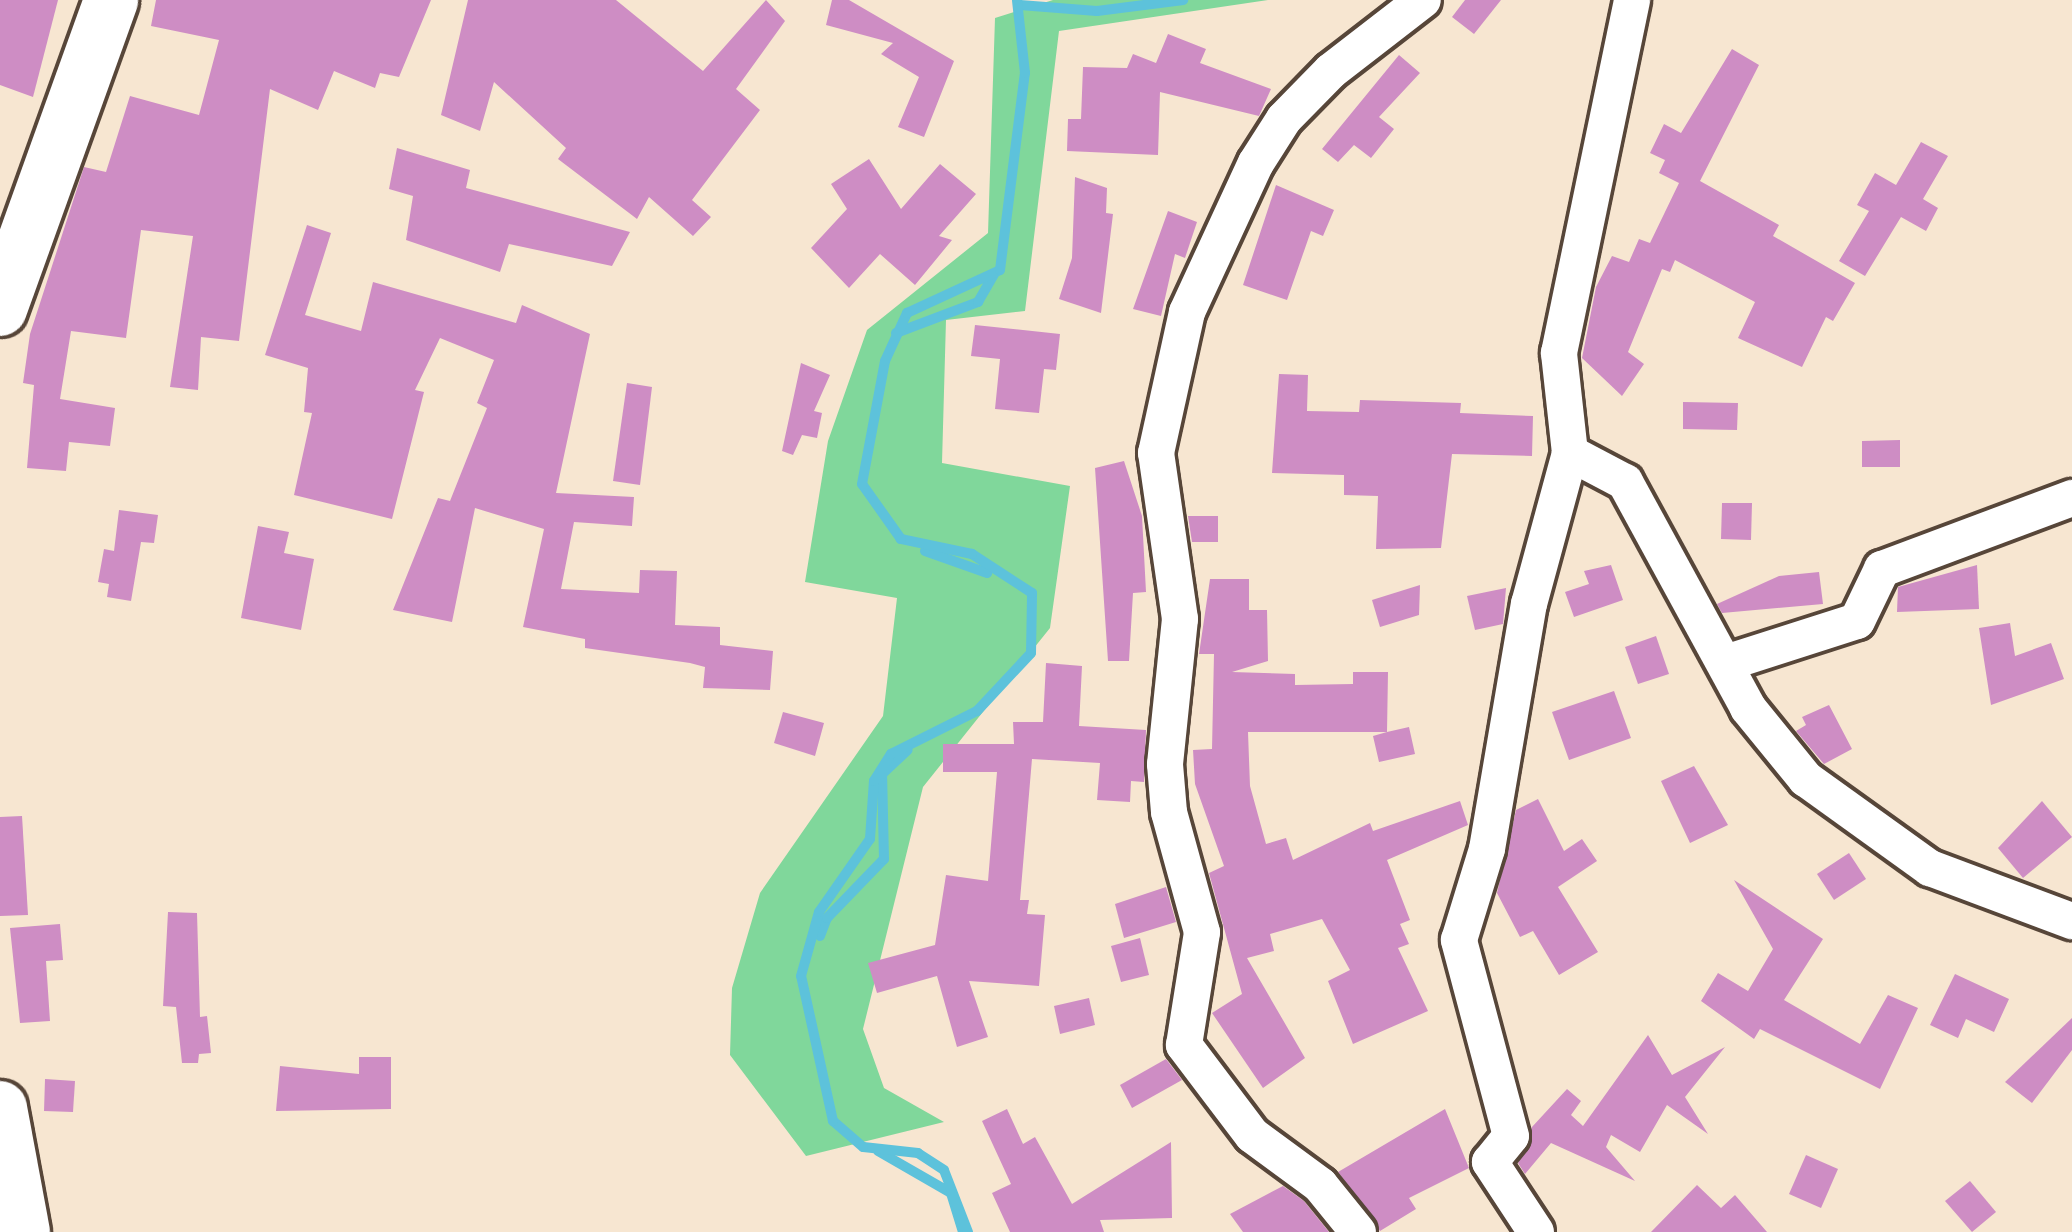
<!DOCTYPE html>
<html>
<head>
<meta charset="utf-8">
<style>
	body { margin:0 }
	#map { position:relative; width:2072px; height:1232px; overflow:hidden; background:#f7e6d1; font-family:Mali,sans-serif }
	div>[style] { position:absolute }
	[style*='--x'] { left:calc(var(--x)*1px); top:calc(var(--y)*1px); width:calc(var(--w)*1px); rotate:calc(var(--a)*1deg) }
	.green>* { inset:0; background:#80d79b }
	.stream>* { height:10px; margin:-5px; padding:0 5px; transform-origin:5px; border-radius:5px; background:#5dc2db }
	.building>* { inset:0; background:#ce8dc4 }
	.roads { filter:drop-shadow(3px 0 #574639) drop-shadow(-3px 0 #574639) drop-shadow(0 3px #574639) drop-shadow(0 -3px #574639) }
	.street>* { height:36px; margin:-18px; padding:0 18px; transform-origin:18px; border-radius:18px; background:#fff }
	.secondary>* { height:54px; margin:-27px; padding:0 27px; transform-origin:27px; border-radius:27px; background:#fff }
	span { translate:-50% -50%; white-space:nowrap; text-align:center; line-height:1.15; -webkit-text-stroke:10px #fdfcf7; paint-order:stroke }
</style>
</head>
<body>
<div id="map">
	<div class="green">
		<div style="clip-path:polygon(1053px 0,1268px 0,1059px 31px,1025px 311px,946px 320px,942px 463px,1070px 486px,1050px 628px,923px 787px,863px 1029px,884px 1088px,944px 1122px,806px 1156px,730px 1055px,732px 988px,760px 893px,883px 716px,897px 598px,805px 582px,828px 441px,867px 330px,988px 233px,995px 18px)"></div>
	</div>
	<div class="stream">
		<div style="--x:1020;--y:5;--w:77;--a:4.5"></div>
		<div style="--x:1097;--y:11;--w:87;--a:-7.3"></div>
		<div style="--x:896;--y:333;--w:88;--a:-20.7"></div>
		<div style="--x:978;--y:302;--w:32;--a:-60"></div>
		<div style="--x:925;--y:551;--w:66;--a:19.5"></div>
		<div style="--x:820;--y:936;--w:19;--a:-69"></div>
		<div style="--x:827;--y:918;--w:82;--a:-46"></div>
		<div style="--x:884;--y:859;--w:85;--a:-91.3"></div>
		<div style="--x:882;--y:774;--w:35;--a:-43"></div>
		<div style="--x:878;--y:1151;--w:84;--a:29.9"></div>
		<div style="--x:951;--y:1193;--w:41;--a:72.9"></div>
		<div style="--x:968;--y:1232;--w:66;--a:-111.2"></div>
		<div style="--x:944;--y:1170;--w:31;--a:-147"></div>
		<div style="--x:918;--y:1153;--w:55;--a:-173.8"></div>
		<div style="--x:863;--y:1147;--w:40;--a:-139"></div>
		<div style="--x:833;--y:1121;--w:148;--a:-102.4"></div>
		<div style="--x:801;--y:976;--w:66;--a:-74.3"></div>
		<div style="--x:819;--y:912;--w:89;--a:-55.1"></div>
		<div style="--x:870;--y:839;--w:58;--a:-86.1"></div>
		<div style="--x:874;--y:781;--w:32;--a:-58"></div>
		<div style="--x:891;--y:754;--w:96;--a:-26.6"></div>
		<div style="--x:977;--y:711;--w:79;--a:-47"></div>
		<div style="--x:1031;--y:653;--w:60;--a:-89"></div>
		<div style="--x:1032;--y:593;--w:72;--a:-147"></div>
		<div style="--x:972;--y:554;--w:73;--a:-168.1"></div>
		<div style="--x:901;--y:539;--w:67;--a:-125.3"></div>
		<div style="--x:862;--y:484;--w:125;--a:-79.4"></div>
		<div style="--x:885;--y:361;--w:53;--a:-65.4"></div>
		<div style="--x:907;--y:313;--w:102;--a:-24.8"></div>
		<div style="--x:1000;--y:270;--w:199;--a:-82.8"></div>
		<div style="--x:1025;--y:73;--w:73;--a:-96.3"></div>
	</div>
	<div class="building">
		<div style="clip-path:polygon(0 0,58px 0,33px 97px,0 85px)"></div>
		<div style="clip-path:polygon(156px 0,431px 0,399px 77px,380px 73px,375px 88px,334px 71px,318px 110px,270px 89px,239px 341px,201px 337px,198px 390px,170px 387px,193px 236px,141px 230px,126px 338px,71px 331px,60px 399px,115px 408px,110px 446px,69px 442px,66px 471px,27px 468px,34px 385px,23px 383px,30px 334px,84px 167px,106px 172px,130px 96px,199px 115px,219px 40px,151px 26px)"></div>
		<div style="clip-path:polygon(468px 0,616px 0,703px 71px,766px 0,785px 21px,736px 89px,760px 110px,692px 200px,711px 217px,693px 236px,649px 197px,637px 219px,558px 159px,566px 148px,494px 82px,480px 131px,441px 115px)"></div>
		<div style="clip-path:polygon(832px 0,849px 0,954px 61px,924px 137px,898px 127px,919px 77px,881px 54px,893px 43px,826px 25px)"></div>
		<div style="clip-path:polygon(1465px 0,1501px 0,1474px 34px,1452px 17px)"></div>
		<div style="clip-path:polygon(1168px 34px,1206px 49px,1200px 63px,1271px 89px,1259px 116px,1160px 92px,1158px 155px,1067px 151px,1068px 119px,1081px 119px,1083px 67px,1127px 68px,1133px 54px,1156px 63px)"></div>
		<div style="clip-path:polygon(1732px 49px,1759px 65px,1700px 181px,1779px 225px,1773px 236px,1855px 283px,1833px 321px,1826px 317px,1802px 367px,1738px 338px,1755px 302px,1675px 260px,1670px 272px,1662px 269px,1628px 352px,1644px 364px,1622px 396px,1582px 358px,1596px 287px,1612px 256px,1629px 262px,1639px 239px,1650px 243px,1679px 183px,1659px 173px,1665px 160px,1650px 153px,1664px 124px,1681px 133px)"></div>
		<div style="clip-path:polygon(1399px 55px,1420px 73px,1379px 117px,1394px 129px,1371px 158px,1354px 145px,1338px 162px,1322px 149px)"></div>
		<div style="clip-path:polygon(1921px 142px,1948px 156px,1923px 199px,1938px 208px,1926px 231px,1901px 217px,1865px 276px,1839px 261px,1869px 211px,1857px 205px,1875px 173px,1896px 185px)"></div>
		<div style="clip-path:polygon(397px 148px,470px 170px,466px 188px,630px 232px,612px 266px,509px 244px,500px 272px,406px 240px,413px 196px,389px 189px)"></div>
		<div style="clip-path:polygon(869px 159px,901px 209px,940px 164px,976px 194px,939px 236px,952px 240px,915px 285px,880px 254px,849px 288px,811px 248px,847px 209px,831px 184px)"></div>
		<div style="clip-path:polygon(1075px 177px,1107px 188px,1106px 213px,1113px 214px,1101px 313px,1059px 299px,1072px 258px)"></div>
		<div style="clip-path:polygon(1276px 185px,1334px 210px,1323px 236px,1311px 231px,1287px 300px,1243px 285px)"></div>
		<div style="clip-path:polygon(1168px 211px,1197px 222px,1185px 258px,1175px 254px,1161px 316px,1133px 309px)"></div>
		<div style="clip-path:polygon(307px 225px,331px 233px,305px 315px,361px 331px,373px 282px,516px 323px,522px 305px,590px 334px,556px 493px,634px 497px,632px 526px,574px 522px,561px 589px,639px 593px,640px 570px,677px 571px,675px 625px,720px 627px,720px 645px,773px 651px,770px 690px,703px 688px,705px 667px,690px 663px,585px 648px,585px 639px,523px 627px,544px 529px,475px 508px,452px 622px,393px 610px,438px 498px,450px 501px,487px 408px,477px 403px,494px 360px,440px 338px,415px 390px,424px 392px,392px 519px,294px 495px,312px 413px,304px 412px,308px 368px,265px 355px)"></div>
		<div style="clip-path:polygon(975px 325px,1060px 334px,1056px 370px,1044px 369px,1039px 413px,995px 409px,1000px 359px,971px 356px)"></div>
		<div style="clip-path:polygon(801px 363px,830px 375px,814px 411px,822px 413px,817px 438px,802px 435px,793px 455px,782px 451px)"></div>
		<div style="clip-path:polygon(1279px 374px,1308px 375px,1307px 411px,1359px 412px,1360px 400px,1461px 403px,1460px 413px,1533px 416px,1532px 456px,1452px 454px,1441px 548px,1376px 549px,1378px 496px,1344px 495px,1344px 475px,1272px 473px)"></div>
		<div style="clip-path:polygon(627px 383px,652px 387px,640px 485px,613px 481px)"></div>
		<div style="clip-path:polygon(1683px 402px,1738px 403px,1737px 430px,1683px 429px)"></div>
		<div style="clip-path:polygon(1900px 440px,1900px 467px,1862px 467px,1862px 441px)"></div>
		<div style="clip-path:polygon(1124px 461px,1142px 516px,1146px 592px,1133px 593px,1129px 661px,1108px 661px,1095px 468px)"></div>
		<div style="clip-path:polygon(1722px 503px,1752px 503px,1751px 540px,1721px 539px)"></div>
		<div style="clip-path:polygon(119px 510px,158px 515px,154px 543px,141px 542px,131px 601px,107px 597px,109px 584px,98px 582px,104px 549px,114px 551px)"></div>
		<div style="clip-path:polygon(1188px 516px,1218px 516px,1218px 542px,1192px 542px)"></div>
		<div style="clip-path:polygon(258px 526px,289px 532px,284px 553px,314px 559px,301px 630px,241px 618px)"></div>
		<div style="clip-path:polygon(1611px 565px,1623px 600px,1574px 617px,1565px 592px,1589px 584px,1584px 571px)"></div>
		<div style="clip-path:polygon(1977px 565px,1979px 609px,1897px 612px,1898px 587px)"></div>
		<div style="clip-path:polygon(1819px 572px,1823px 604px,1722px 613px,1717px 604px,1779px 576px)"></div>
		<div style="clip-path:polygon(1210px 579px,1249px 579px,1249px 610px,1267px 610px,1268px 661px,1232px 672px,1295px 674px,1295px 685px,1353px 684px,1353px 672px,1388px 672px,1387px 732px,1409px 727px,1415px 754px,1379px 762px,1373px 736px,1387px 732px,1248px 732px,1250px 786px,1266px 844px,1286px 838px,1293px 860px,1370px 823px,1373px 831px,1460px 801px,1468px 825px,1387px 860px,1410px 920px,1400px 924px,1409px 944px,1398px 948px,1428px 1011px,1353px 1044px,1328px 981px,1350px 970px,1322px 919px,1270px 934px,1274px 951px,1247px 958px,1305px 1058px,1263px 1088px,1212px 1013px,1242px 994px,1209px 873px,1224px 866px,1195px 784px,1193px 750px,1212px 749px,1214px 654px,1199px 654px)"></div>
		<div style="clip-path:polygon(1420px 585px,1419px 615px,1380px 627px,1372px 600px)"></div>
		<div style="clip-path:polygon(1506px 588px,1503px 624px,1475px 630px,1467px 596px)"></div>
		<div style="clip-path:polygon(2010px 623px,2015px 656px,2051px 643px,2064px 679px,1991px 705px,1979px 628px)"></div>
		<div style="clip-path:polygon(1656px 636px,1669px 674px,1638px 684px,1625px 647px)"></div>
		<div style="clip-path:polygon(1046px 663px,1082px 666px,1079px 726px,1146px 730px,1144px 782px,1131px 781px,1130px 802px,1097px 800px,1100px 763px,1032px 759px,1020px 900px,1029px 900px,1027px 914px,1045px 915px,1039px 986px,969px 981px,988px 1037px,957px 1047px,937px 976px,877px 993px,868px 963px,935px 945px,946px 875px,988px 881px,997px 772px,943px 772px,943px 744px,1014px 744px,1013px 722px,1043px 722px)"></div>
		<div style="clip-path:polygon(1614px 691px,1631px 738px,1569px 760px,1552px 712px)"></div>
		<div style="clip-path:polygon(1829px 705px,1852px 749px,1824px 764px,1796px 731px,1806px 725px,1802px 717px)"></div>
		<div style="clip-path:polygon(783px 712px,824px 723px,815px 756px,774px 743px)"></div>
		<div style="clip-path:polygon(1694px 766px,1728px 825px,1690px 843px,1661px 781px)"></div>
		<div style="clip-path:polygon(1538px 799px,1564px 851px,1582px 839px,1597px 861px,1558px 887px,1598px 952px,1559px 975px,1533px 931px,1520px 937px,1497px 893px,1516px 810px)"></div>
		<div style="clip-path:polygon(2042px 801px,2072px 837px,2023px 878px,1998px 848px)"></div>
		<div style="clip-path:polygon(22px 816px,28px 915px,0 916px,0 817px)"></div>
		<div style="clip-path:polygon(1849px 853px,1866px 879px,1834px 900px,1817px 874px)"></div>
		<div style="clip-path:polygon(1734px 880px,1823px 939px,1784px 1000px,1860px 1044px,1888px 995px,1918px 1008px,1880px 1089px,1760px 1029px,1754px 1039px,1701px 1001px,1718px 973px,1748px 991px,1773px 949px)"></div>
		<div style="clip-path:polygon(1166px 887px,1176px 922px,1124px 938px,1115px 904px)"></div>
		<div style="clip-path:polygon(168px 912px,197px 913px,200px 1017px,207px 1016px,211px 1053px,199px 1054px,198px 1063px,182px 1063px,176px 1007px,163px 1006px)"></div>
		<div style="clip-path:polygon(60px 924px,63px 960px,46px 961px,50px 1021px,20px 1023px,10px 928px)"></div>
		<div style="clip-path:polygon(1140px 938px,1149px 975px,1121px 982px,1111px 946px)"></div>
		<div style="clip-path:polygon(1955px 974px,2009px 999px,1994px 1032px,1966px 1019px,1958px 1038px,1930px 1025px)"></div>
		<div style="clip-path:polygon(1089px 998px,1095px 1025px,1060px 1034px,1054px 1006px)"></div>
		<div style="clip-path:polygon(2072px 1018px,2072px 1050px,2032px 1103px,2005px 1082px)"></div>
		<div style="clip-path:polygon(1648px 1035px,1672px 1075px,1725px 1047px,1685px 1097px,1708px 1134px,1667px 1105px,1640px 1152px,1611px 1135px,1606px 1147px,1635px 1181px,1551px 1143px,1525px 1174px,1518px 1163px,1532px 1127px,1567px 1089px,1581px 1101px,1571px 1115px,1583px 1126px)"></div>
		<div style="clip-path:polygon(359px 1057px,391px 1057px,391px 1109px,276px 1111px,280px 1066px,359px 1074px)"></div>
		<div style="clip-path:polygon(1166px 1059px,1182px 1080px,1132px 1108px,1120px 1085px)"></div>
		<div style="clip-path:polygon(45px 1079px,75px 1081px,73px 1112px,44px 1111px)"></div>
		<div style="clip-path:polygon(1007px 1109px,1023px 1144px,1035px 1137px,1072px 1204px,1171px 1142px,1172px 1218px,1100px 1220px,1104px 1232px,1010px 1232px,992px 1193px,1011px 1184px,982px 1121px)"></div>
		<div style="clip-path:polygon(1445px 1109px,1469px 1168px,1409px 1198px,1416px 1209px,1380px 1231px,1338px 1172px)"></div>
		<div style="clip-path:polygon(1806px 1155px,1838px 1169px,1821px 1208px,1789px 1194px)"></div>
		<div style="clip-path:polygon(1970px 1181px,1996px 1212px,1972px 1232px,1945px 1201px)"></div>
		<div style="clip-path:polygon(1697px 1185px,1721px 1208px,1735px 1195px,1767px 1232px,1651px 1232px)"></div>
		<div style="clip-path:polygon(1283px 1186px,1304px 1201px,1329px 1232px,1243px 1232px,1230px 1214px)"></div>
	</div>
	<div class="roads">
		<div class="street">
			<div style="--x:1570;--y:453;--w:62;--a:27.8"></div>
			<div style="--x:1625;--y:482;--w:257;--a:61.4"></div>
			<div style="--x:1748;--y:708;--w:92;--a:50.8"></div>
			<div style="--x:1806;--y:779;--w:153;--a:35.7"></div>
			<div style="--x:1930;--y:868;--w:152;--a:20.5"></div>
			<div style="--x:1729;--y:662;--w:134;--a:-17.8"></div>
			<div style="--x:1857;--y:621;--w:58;--a:-64.3"></div>
			<div style="--x:1882;--y:569;--w:203;--a:-20.5"></div>
			<div style="--x:1358;--y:1232;--w:60;--a:-129"></div>
			<div style="--x:1320;--y:1185;--w:84;--a:-143.7"></div>
			<div style="--x:1252;--y:1135;--w:113;--a:-127.1"></div>
			<div style="--x:1184;--y:1045;--w:114;--a:-80.9"></div>
			<div style="--x:1202;--y:932;--w:124;--a:-105.4"></div>
			<div style="--x:1169;--y:812;--w:48;--a:-94.8"></div>
			<div style="--x:1165;--y:764;--w:146;--a:-84.1"></div>
			<div style="--x:1180;--y:619;--w:168;--a:-98.2"></div>
			<div style="--x:1156;--y:453;--w:144;--a:-77.6"></div>
			<div style="--x:1187;--y:312;--w:164;--a:-65.2"></div>
			<div style="--x:1256;--y:163;--w:52;--a:-57.5"></div>
			<div style="--x:1284;--y:119;--w:67;--a:-45.6"></div>
			<div style="--x:1331;--y:71;--w:116;--a:-37.7"></div>
			<div style="--x:1536;--y:1232;--w:84;--a:-123.3"></div>
			<div style="--x:1490;--y:1162;--w:33;--a:-51"></div>
			<div style="--x:1511;--y:1136;--w:203;--a:-104.9"></div>
			<div style="--x:1459;--y:940;--w:95;--a:-72.9"></div>
			<div style="--x:1487;--y:849;--w:249;--a:-80.3"></div>
			<div style="--x:1529;--y:604;--w:156;--a:-74.8"></div>
			<div style="--x:1570;--y:453;--w:101;--a:-96.3"></div>
			<div style="--x:1559;--y:353;--w:360;--a:-78.3"></div>
		</div>
		<div class="secondary">
			<div style="--x:0;--y:309;--w:328;--a:-70.2"></div>
			<div style="--x:0;--y:1108;--w:126;--a:79.5"></div>
		</div>
	</div>
</div>
</body>
</html>
